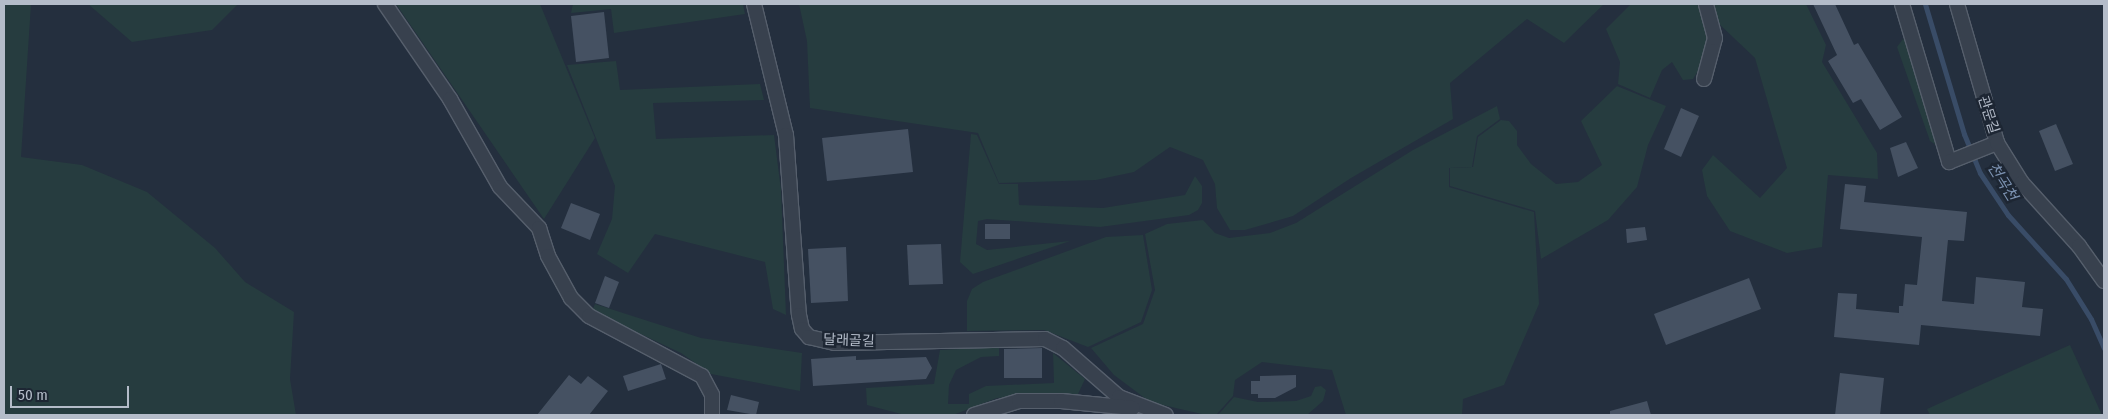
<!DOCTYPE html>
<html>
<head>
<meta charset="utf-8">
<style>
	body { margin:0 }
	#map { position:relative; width:2108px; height:419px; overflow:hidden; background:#242f3e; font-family:"Fira Sans Condensed","Noto Sans KR",sans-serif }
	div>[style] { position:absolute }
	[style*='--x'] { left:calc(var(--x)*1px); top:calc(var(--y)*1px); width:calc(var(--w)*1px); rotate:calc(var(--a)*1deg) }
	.green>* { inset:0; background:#263c3f }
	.stream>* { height:5px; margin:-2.5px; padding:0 2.5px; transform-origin:2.5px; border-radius:2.5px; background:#394c67 }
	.building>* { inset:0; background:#455162 }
	.roads { filter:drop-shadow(1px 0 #565f6c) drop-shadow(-1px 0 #565f6c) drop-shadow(0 1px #565f6c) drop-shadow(0 -1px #565f6c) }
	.street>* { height:14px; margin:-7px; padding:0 7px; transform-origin:7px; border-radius:7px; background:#38414e }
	span { translate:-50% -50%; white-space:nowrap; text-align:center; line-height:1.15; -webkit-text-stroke:5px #1d2633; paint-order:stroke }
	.street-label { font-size:14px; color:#b4bcc9 }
	.water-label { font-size:15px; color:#7c92b1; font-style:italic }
	.frame { position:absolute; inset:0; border:5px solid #b4bcc9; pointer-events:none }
	.scale { position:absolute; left:10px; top:386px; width:119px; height:22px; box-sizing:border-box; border:2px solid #b4bcc9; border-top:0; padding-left:6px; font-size:15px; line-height:18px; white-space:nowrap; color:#b4bcc9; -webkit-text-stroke:4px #1d2633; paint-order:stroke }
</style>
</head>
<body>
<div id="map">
	<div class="green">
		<div style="clip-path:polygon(4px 4px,31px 4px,21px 157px,82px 165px,147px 192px,215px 248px,245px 282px,294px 312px,290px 379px,296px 415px,4px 415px)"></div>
		<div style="clip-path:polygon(88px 4px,238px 4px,212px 30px,132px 42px)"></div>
		<div style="clip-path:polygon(396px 4px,540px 4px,595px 138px,544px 219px)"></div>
		<div style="clip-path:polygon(573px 4px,743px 4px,745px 14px,614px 33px,611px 9px,571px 13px)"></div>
		<div style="clip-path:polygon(799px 4px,1604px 4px,1564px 43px,1527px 19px,1450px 83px,1453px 119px,1351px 178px,1293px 216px,1245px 230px,1230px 230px,1217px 208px,1215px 184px,1203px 160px,1170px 147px,1134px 172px,1096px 180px,999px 183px,978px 133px,810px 108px,807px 41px)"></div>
		<div style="clip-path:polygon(1631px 4px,1702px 4px,1710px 39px,1707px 56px,1693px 79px,1683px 80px,1672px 62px,1662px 70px,1650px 98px,1618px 84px,1620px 62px,1606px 29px)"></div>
		<div style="clip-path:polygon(1711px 4px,1806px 4px,1826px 45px,1822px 62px,1877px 153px,1878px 179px,1828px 175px,1822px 247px,1787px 253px,1730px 231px,1707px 196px,1702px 170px,1713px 155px,1760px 198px,1787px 168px,1755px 58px,1716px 21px)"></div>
		<div style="clip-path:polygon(1903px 39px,1906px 40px,1942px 149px,1930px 141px,1897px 47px)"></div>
		<div style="clip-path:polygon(616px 61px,620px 90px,760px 84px,764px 100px,653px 103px,656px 139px,774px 135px,781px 190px,786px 315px,773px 309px,765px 262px,655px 234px,628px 273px,597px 254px,612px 219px,615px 186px,567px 65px)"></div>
		<div style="clip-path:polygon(1617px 86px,1666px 106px,1648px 145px,1637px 187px,1608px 220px,1541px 259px,1535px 211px,1450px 186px,1450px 168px,1473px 167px,1478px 137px,1501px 120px,1509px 121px,1517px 131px,1517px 145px,1531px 164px,1556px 184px,1578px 182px,1602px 165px,1581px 121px)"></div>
		<div style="clip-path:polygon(1497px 106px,1500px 119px,1477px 136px,1472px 167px,1449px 168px,1449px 187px,1534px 212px,1539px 304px,1504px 385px,1463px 399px,1462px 415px,1346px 415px,1332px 370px,1262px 362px,1235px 380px,1233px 396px,1216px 415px,1206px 415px,1150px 402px,1114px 375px,1091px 348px,1143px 324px,1155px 290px,1145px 234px,1167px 224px,1203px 220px,1215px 233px,1229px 238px,1270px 233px,1296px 223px,1413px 150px)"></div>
		<div style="clip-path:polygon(971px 134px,977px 135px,999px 184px,1018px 184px,1019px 205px,1103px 208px,1185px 195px,1195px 176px,1202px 186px,1202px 203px,1198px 210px,1189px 215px,1100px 227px,987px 219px,978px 221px,976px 244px,987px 250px,1070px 241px,973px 274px,960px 262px)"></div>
		<div style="clip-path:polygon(1143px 235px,1152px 290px,1141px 322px,1088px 347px,1044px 330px,967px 331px,967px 301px,972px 289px,983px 282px,1106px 237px)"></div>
		<div style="clip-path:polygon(595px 304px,701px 338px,802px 353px,800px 391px,711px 374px,681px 353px,592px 311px)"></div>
		<div style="clip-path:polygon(2070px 345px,2102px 415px,1930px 415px,1927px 409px)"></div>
		<div style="clip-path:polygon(999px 347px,999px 356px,981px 357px,956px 370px,949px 385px,948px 404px,969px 404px,969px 394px,986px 386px,1054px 383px,1053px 353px,1085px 379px,1078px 394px,997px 398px,953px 415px,905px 415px,867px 405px,866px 388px,934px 384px,940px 350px)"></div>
		<div style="clip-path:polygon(1321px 386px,1326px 390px,1323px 401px,1307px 415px,1218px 415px,1234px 397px,1258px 402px,1296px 401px,1311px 396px,1315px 387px)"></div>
	</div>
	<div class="stream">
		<div style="--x:1925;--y:4;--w:136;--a:73.3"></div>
		<div style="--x:1964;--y:134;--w:42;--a:67.7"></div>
		<div style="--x:1980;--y:173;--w:50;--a:56.3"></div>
		<div style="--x:2008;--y:215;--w:86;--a:47.8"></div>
		<div style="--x:2066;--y:279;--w:47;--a:58"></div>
		<div style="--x:2091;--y:319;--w:32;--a:66"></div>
	</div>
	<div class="building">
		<div style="clip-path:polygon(1813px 4px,1835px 4px,1854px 45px,1858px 43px,1902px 117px,1880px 130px,1861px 99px,1853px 103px,1828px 61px,1837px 55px)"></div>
		<div style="clip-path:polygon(604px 12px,609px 58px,576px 62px,571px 16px)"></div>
		<div style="clip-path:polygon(1681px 108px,1699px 116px,1681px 157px,1664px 149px)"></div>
		<div style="clip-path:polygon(2056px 124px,2073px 164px,2055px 171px,2039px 131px)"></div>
		<div style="clip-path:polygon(908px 129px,913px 172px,827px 181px,822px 138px)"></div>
		<div style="clip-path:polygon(1906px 142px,1918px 168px,1898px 177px,1890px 148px)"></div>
		<div style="clip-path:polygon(1845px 184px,1866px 186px,1864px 202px,1967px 212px,1964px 241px,1948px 240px,1942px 301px,1974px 304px,1976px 277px,2025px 282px,2022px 307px,2043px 309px,2040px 336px,1921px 325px,1919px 345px,1834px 337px,1838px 293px,1857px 294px,1856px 309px,1899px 313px,1899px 306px,1903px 306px,1905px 284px,1917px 285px,1922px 237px,1840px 229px)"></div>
		<div style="clip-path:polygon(571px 203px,600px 214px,590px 240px,561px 228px)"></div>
		<div style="clip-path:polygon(985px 224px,1010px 224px,1010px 239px,985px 239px)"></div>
		<div style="clip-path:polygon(1645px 227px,1647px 240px,1627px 243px,1626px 229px)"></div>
		<div style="clip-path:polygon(941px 244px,943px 284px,909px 285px,907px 245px)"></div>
		<div style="clip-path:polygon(846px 247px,848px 301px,811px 303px,808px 249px)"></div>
		<div style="clip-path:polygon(605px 276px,619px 282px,609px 308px,595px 303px)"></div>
		<div style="clip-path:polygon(1749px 278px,1761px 309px,1666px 345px,1654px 314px)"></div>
		<div style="clip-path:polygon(1042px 348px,1042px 378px,1004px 378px,1004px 349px)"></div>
		<div style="clip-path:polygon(856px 356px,856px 360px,926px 357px,932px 368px,926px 379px,813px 386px,811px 359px)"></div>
		<div style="clip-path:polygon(661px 364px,666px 379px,628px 391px,623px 376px)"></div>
		<div style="clip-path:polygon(1840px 373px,1884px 378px,1880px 415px,1835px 415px)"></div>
		<div style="clip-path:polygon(569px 375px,581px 384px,588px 376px,608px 391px,589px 415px,537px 415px)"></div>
		<div style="clip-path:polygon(1296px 375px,1296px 387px,1275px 398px,1258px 398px,1258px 394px,1251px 394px,1251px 381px,1260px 381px,1260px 376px)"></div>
		<div style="clip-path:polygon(731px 395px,759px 402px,756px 415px,727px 410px)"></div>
		<div style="clip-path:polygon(1647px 401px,1651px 415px,1610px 415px,1610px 411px)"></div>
	</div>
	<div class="roads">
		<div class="street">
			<div style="--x:385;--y:4;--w:115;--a:55.6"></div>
			<div style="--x:450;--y:99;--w:101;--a:60.4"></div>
			<div style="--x:500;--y:187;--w:57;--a:46.4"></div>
			<div style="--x:539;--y:228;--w:29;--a:72"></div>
			<div style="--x:548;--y:256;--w:48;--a:61.3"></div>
			<div style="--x:571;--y:298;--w:25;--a:45"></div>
			<div style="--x:589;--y:316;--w:128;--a:28"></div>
			<div style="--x:702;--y:376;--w:21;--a:62"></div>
			<div style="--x:712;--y:395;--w:20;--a:90"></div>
			<div style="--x:754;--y:4;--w:135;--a:76.3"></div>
			<div style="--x:786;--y:135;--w:180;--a:85.9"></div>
			<div style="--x:799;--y:315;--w:14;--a:78"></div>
			<div style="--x:802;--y:329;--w:11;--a:49"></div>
			<div style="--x:809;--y:337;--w:27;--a:13"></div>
			<div style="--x:835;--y:343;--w:210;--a:-1.1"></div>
			<div style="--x:1045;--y:339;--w:20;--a:27"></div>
			<div style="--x:1063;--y:348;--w:74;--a:41.2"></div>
			<div style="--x:1119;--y:397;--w:50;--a:21"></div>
			<div style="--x:1902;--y:4;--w:165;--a:73.4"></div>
			<div style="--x:1949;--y:162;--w:52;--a:-21.6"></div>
			<div style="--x:1957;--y:4;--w:145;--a:73.9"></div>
			<div style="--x:1997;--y:143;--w:47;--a:58"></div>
			<div style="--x:2022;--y:183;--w:85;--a:47.9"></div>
			<div style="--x:2079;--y:246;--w:43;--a:54.5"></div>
			<div style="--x:1704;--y:79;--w:42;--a:-75"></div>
			<div style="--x:1715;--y:38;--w:35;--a:-105"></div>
			<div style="--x:974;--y:415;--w:47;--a:-17.3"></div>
			<div style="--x:1019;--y:401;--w:42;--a:0"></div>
			<div style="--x:1061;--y:401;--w:72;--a:5.6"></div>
		</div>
	</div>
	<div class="street-label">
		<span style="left:1988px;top:115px;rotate:72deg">관문길</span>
		<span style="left:849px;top:341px;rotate:2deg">달래골길</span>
	</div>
	<div class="water-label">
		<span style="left:2002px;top:182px;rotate:58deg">천곡천</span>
	</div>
	<div class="frame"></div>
	<div class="scale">50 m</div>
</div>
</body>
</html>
